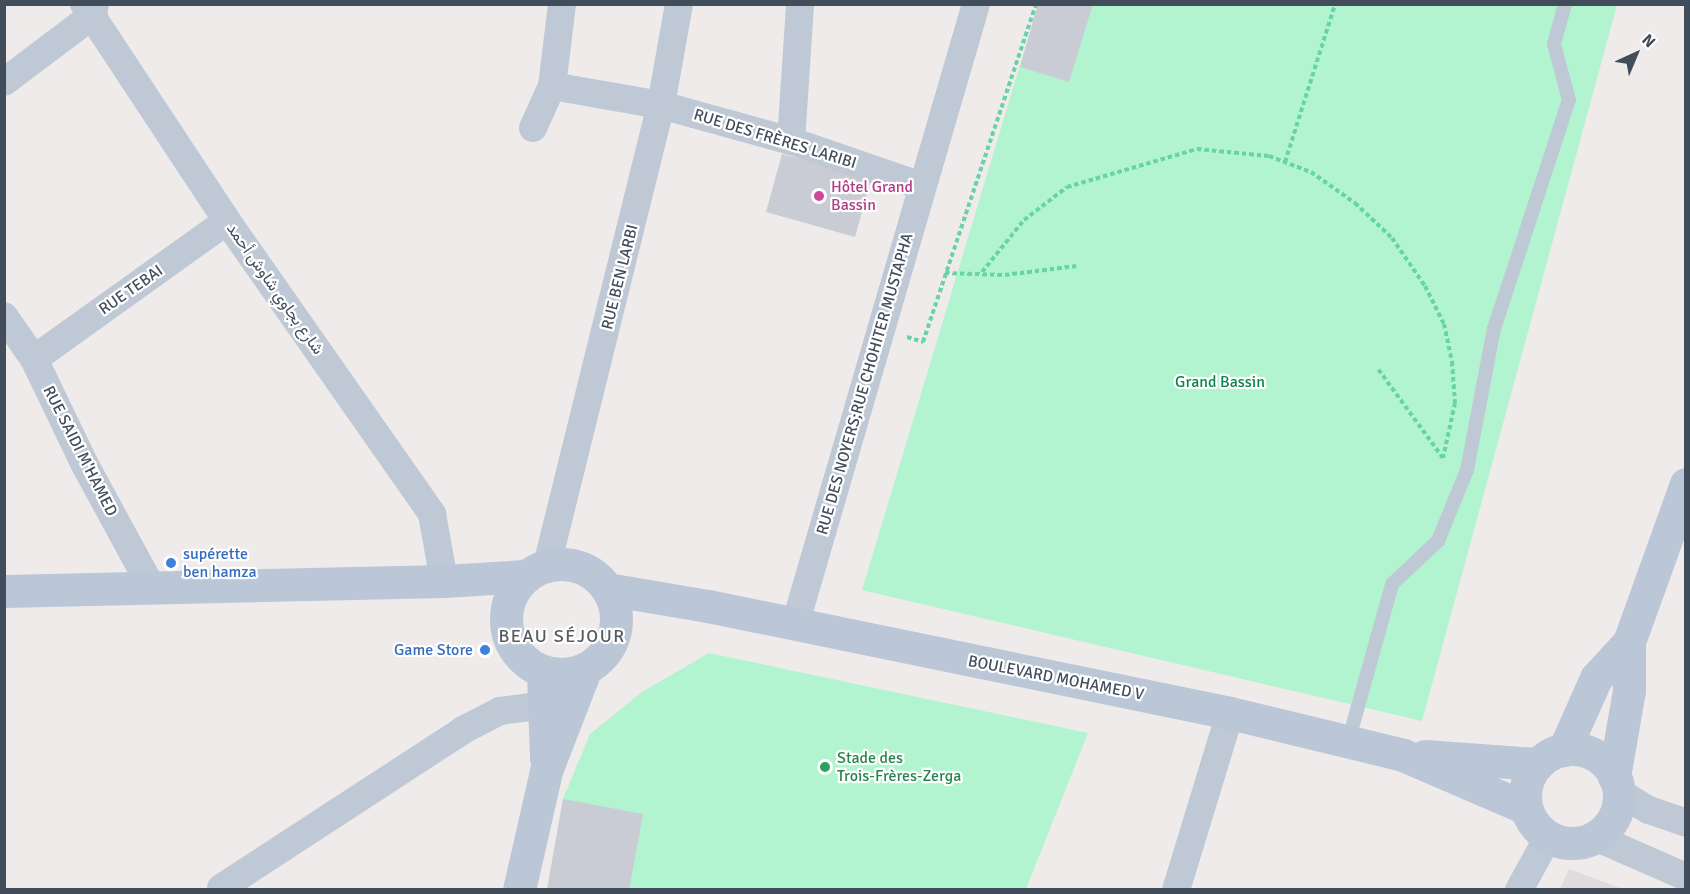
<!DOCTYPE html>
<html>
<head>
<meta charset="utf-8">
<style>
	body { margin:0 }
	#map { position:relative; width:1690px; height:894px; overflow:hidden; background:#efebeb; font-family:Signika,Vazirmatn,sans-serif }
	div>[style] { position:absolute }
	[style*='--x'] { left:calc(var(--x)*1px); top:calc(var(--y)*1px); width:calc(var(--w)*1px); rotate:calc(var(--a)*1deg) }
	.education>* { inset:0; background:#e0dcdd }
	.green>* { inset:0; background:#b2f3d0 }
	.building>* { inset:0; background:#c9ccd4 }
	.path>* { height:4px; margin-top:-2px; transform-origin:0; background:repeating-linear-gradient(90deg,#67d4a7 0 4.5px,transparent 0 7.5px) }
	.lane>* { height:14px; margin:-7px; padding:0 7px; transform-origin:7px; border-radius:7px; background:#bfc9d5 }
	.street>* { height:28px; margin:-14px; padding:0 14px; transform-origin:14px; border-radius:14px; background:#bfc9d5 }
	.secondary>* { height:33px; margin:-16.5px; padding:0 16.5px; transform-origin:16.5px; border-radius:16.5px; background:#bbc6d7 }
	.secondary>.ring { margin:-16.5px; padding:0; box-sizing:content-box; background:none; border:33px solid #bbc6d7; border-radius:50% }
	.dots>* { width:16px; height:16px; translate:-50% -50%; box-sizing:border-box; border:3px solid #fff; border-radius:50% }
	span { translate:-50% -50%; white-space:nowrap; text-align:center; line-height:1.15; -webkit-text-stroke:4.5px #fff; paint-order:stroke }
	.street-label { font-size:16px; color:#424d5b }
	.hotel-label { font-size:16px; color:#b23c85 }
	.left { translate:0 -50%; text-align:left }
	.park-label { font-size:16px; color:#0c8250 }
	.shop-label { font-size:16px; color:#366cbe }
	.right { translate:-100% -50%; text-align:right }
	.leisure-label { font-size:16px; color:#27864d }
	.neighbourhood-label { font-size:18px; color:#575b61; letter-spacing:1.5px }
	.frame { position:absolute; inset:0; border:6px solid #424d5b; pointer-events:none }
	.north { position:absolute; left:1606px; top:24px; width:60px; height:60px; -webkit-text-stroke:4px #fff; paint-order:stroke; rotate:44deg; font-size:16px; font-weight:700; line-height:24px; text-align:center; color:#424d5b }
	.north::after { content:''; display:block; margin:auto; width:21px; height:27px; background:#424d5b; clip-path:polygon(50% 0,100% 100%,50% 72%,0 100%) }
</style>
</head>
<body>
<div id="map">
	<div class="education">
		<div style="clip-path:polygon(1569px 869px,1623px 889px,1560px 889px)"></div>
	</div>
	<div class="green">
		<div style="clip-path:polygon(1038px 5px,1617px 5px,1422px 721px,862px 590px)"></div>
		<div style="clip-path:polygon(709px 653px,1088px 733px,1026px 889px,547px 890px,563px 799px,590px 734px,642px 692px)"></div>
	</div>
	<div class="building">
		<div style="clip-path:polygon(1038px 4px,1093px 4px,1069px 82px,1020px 67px)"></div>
		<div style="clip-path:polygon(782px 154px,871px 179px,855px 237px,766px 212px)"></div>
		<div style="clip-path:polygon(563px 799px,643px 814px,629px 890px,547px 890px)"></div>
	</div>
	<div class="path">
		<div style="--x:1285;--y:162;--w:166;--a:-72.4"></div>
		<div style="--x:982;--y:272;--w:67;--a:-51.1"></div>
		<div style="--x:1024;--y:220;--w:54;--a:-37.5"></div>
		<div style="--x:1067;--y:187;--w:135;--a:-16.3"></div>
		<div style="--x:1197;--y:149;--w:72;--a:5.6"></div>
		<div style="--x:1269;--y:156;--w:45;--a:20.9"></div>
		<div style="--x:1311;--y:172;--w:54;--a:35.2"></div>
		<div style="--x:1355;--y:203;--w:51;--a:43.4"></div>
		<div style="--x:1392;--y:238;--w:58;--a:55.5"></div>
		<div style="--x:1425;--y:286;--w:42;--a:63.4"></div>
		<div style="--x:1444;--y:324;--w:39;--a:78"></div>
		<div style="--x:1452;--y:362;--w:41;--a:85.8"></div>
		<div style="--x:1455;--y:403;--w:56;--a:102.3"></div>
		<div style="--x:1443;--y:458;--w:110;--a:-126.1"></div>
		<div style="--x:945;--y:273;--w:60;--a:1.9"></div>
		<div style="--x:1005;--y:275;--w:72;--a:-7.2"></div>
		<div style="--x:907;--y:337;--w:17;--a:17"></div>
		<div style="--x:923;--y:342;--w:356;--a:-71.5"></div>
	</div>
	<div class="lane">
		<div style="--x:1348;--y:742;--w:164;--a:-74.4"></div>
		<div style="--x:1392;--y:584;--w:63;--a:-43.1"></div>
		<div style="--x:1438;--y:541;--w:77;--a:-67.8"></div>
		<div style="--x:1467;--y:470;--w:144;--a:-79.2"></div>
		<div style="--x:1494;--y:329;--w:241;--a:-71.9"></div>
		<div style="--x:1569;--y:100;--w:58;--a:-105"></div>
		<div style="--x:1554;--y:44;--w:41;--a:-74.6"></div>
	</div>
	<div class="street">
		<div style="--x:84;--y:4;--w:260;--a:56.6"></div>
		<div style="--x:227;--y:221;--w:358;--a:55"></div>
		<div style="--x:432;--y:514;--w:68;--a:79.8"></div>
		<div style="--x:4;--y:82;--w:111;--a:-37"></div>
		<div style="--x:93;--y:15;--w:11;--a:-80"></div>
		<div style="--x:552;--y:86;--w:111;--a:9.9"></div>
		<div style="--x:661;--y:105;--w:135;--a:15.5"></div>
		<div style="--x:791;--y:141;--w:139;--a:19"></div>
		<div style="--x:533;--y:128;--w:46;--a:-65.7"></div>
		<div style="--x:552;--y:86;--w:83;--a:-83"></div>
		<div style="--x:791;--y:141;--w:137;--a:-86.2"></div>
		<div style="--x:4;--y:316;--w:52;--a:55.1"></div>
		<div style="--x:34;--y:359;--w:115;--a:64.3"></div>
		<div style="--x:84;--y:463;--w:142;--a:61.5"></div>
		<div style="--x:34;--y:359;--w:237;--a:-35.6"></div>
		<div style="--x:547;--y:565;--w:474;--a:-76.1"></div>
		<div style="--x:661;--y:105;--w:103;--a:-79.9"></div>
		<div style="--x:795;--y:625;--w:647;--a:-73.75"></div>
		<div style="--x:1618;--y:791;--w:36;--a:32"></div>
		<div style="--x:1649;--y:810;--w:39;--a:19"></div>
		<div style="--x:1595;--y:837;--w:99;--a:23.7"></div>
		<div style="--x:221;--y:888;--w:289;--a:-33.1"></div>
		<div style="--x:463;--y:730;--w:42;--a:-27.2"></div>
		<div style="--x:500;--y:711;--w:45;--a:-7.6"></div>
		<div style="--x:1176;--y:890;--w:185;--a:-73"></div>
		<div style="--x:1519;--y:890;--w:60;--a:-61.3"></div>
	</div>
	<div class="secondary">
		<div class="ring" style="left:506px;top:564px;width:77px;height:77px"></div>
		<div style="--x:607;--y:589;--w:102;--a:9.6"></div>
		<div style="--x:708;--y:606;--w:533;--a:11.58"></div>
		<div style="--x:1230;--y:713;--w:178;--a:13.6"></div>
		<div style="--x:1403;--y:755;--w:134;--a:23.3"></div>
		<div style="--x:4;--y:591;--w:440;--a:-1.3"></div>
		<div style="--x:444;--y:581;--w:82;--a:-3.5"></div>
		<div style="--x:543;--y:672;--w:86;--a:88"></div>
		<div class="ring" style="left:1525px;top:749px;width:61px;height:61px"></div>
		<div style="--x:1564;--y:750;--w:79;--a:-66"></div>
		<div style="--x:1596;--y:678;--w:49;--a:-47.5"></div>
		<div style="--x:1425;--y:756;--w:112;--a:4.1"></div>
		<div style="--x:1614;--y:777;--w:88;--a:-80.2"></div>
		<div style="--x:1629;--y:690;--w:48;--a:-90"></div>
		<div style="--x:1629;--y:642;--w:168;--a:-70.2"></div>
		<div style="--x:519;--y:890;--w:122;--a:-77.2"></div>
		<div style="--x:546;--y:771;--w:108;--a:-68.9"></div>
	</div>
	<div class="dots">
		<div style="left:819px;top:196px;background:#d1479c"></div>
		<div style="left:171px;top:563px;background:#3f7fe0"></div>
		<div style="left:485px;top:650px;background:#3f7fe0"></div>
		<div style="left:825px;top:767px;background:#2e9e5b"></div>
	</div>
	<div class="street-label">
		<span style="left:775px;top:139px;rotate:17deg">RUE DES FRÈRES LARIBI</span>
		<span style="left:620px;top:277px;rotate:-76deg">RUE BEN LARBI</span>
		<span style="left:275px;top:289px;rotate:55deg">شارع بجاوي شاوش أحمد</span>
		<span style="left:131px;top:290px;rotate:-35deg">RUE TEBAI</span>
		<span style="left:865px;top:384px;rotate:-74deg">RUE DES NOYERS;RUE CHOHITER MUSTAPHA</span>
		<span style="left:80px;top:451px;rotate:63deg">RUE SAIDI M'HAMED</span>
		<span style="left:1056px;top:678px;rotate:11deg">BOULEVARD MOHAMED V</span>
	</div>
	<div class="hotel-label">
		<span class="left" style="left:831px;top:196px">Hôtel Grand<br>Bassin</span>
	</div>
	<div class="park-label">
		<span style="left:1220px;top:382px">Grand Bassin</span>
	</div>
	<div class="shop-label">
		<span class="left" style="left:183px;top:563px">supérette<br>ben hamza</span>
		<span class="right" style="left:473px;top:650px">Game Store</span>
	</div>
	<div class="leisure-label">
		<span class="left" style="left:837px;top:767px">Stade des<br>Trois-Frères-Zerga</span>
	</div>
	<div class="neighbourhood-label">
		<span style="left:562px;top:636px">BEAU SÉJOUR</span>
	</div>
	<div class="frame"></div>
	<div class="north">N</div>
</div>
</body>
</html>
